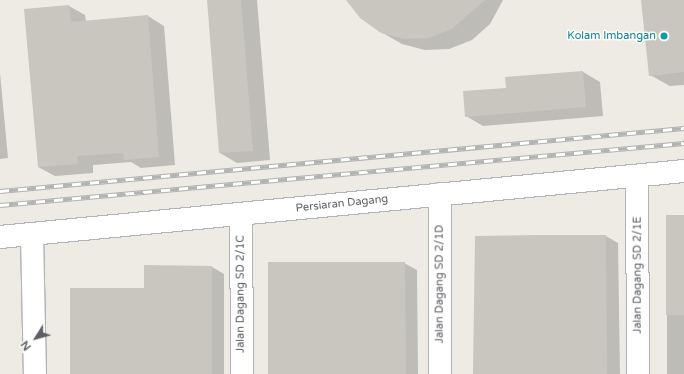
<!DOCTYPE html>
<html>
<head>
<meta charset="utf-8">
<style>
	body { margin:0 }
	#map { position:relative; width:684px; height:374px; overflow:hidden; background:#edebe4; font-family:"Varela Round",sans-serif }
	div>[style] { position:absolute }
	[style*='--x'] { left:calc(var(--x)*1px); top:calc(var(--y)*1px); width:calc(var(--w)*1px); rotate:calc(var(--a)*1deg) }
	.shadow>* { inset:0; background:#0003 }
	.building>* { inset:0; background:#c9c6c0 }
	.roads { filter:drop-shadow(1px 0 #b1b4b8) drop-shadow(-1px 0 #b1b4b8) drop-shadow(0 1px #b1b4b8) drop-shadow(0 -1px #b1b4b8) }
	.minor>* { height:22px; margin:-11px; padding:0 11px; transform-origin:11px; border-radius:11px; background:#fff }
	.secondary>* { height:22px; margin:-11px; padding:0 11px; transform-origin:11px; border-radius:11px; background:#fff }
	.rail>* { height:4.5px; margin-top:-2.25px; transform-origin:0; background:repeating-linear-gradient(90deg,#fff 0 9px,#b2b3b3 0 18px); box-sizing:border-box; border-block:1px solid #b2b3b3 }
	.dots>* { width:11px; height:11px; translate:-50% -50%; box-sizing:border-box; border:2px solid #fff; border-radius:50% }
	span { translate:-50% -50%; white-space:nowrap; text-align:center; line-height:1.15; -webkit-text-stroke:3px #fff; paint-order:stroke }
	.culture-label { font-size:11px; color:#0d838f }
	.right { translate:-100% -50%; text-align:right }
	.street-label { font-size:11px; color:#5c5f63 }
	.north { position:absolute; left:16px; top:318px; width:40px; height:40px; -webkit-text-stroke:3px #fff; paint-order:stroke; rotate:233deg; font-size:11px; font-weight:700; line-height:16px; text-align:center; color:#5c5f63 }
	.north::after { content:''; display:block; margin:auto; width:14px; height:18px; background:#5c5f63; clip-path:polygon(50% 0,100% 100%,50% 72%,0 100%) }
</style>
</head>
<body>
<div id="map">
	<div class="shadow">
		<div style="clip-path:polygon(208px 0,257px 0,270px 160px,237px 163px,220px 153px)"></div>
		<div style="clip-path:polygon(348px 0,503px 0,490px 24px,472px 40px,449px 49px,425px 50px,402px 44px,381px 32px)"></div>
		<div style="clip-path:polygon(642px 0,684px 0,684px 85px,670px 86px,650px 75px)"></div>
		<div style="clip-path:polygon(69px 6px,85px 15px,86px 22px,148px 16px,164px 26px,175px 165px,141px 168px,131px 162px,93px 165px,93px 173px,55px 176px,38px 167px)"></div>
		<div style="clip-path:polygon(583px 72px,600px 82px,603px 116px,483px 126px,466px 116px,507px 89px)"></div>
		<div style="clip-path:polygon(0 73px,8px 158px,0 159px)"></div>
		<div style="clip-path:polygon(667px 216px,684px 216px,684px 374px,667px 374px)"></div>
		<div style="clip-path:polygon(606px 236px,618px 243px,620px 374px,474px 374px)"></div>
		<div style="clip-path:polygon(404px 263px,417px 270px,418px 374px,269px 374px)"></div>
		<div style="clip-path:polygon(212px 267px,224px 274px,224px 374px,71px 374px,145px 289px)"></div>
	</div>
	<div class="building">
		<div style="clip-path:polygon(207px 0,241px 0,253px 151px,219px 153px)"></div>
		<div style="clip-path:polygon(346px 0,485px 0,452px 29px,429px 38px,404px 39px,381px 33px,360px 18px)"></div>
		<div style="clip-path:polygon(641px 0,684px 0,684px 72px,649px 76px)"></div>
		<div style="clip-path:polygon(69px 5px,71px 22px,148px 15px,159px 157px,124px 160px,123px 153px,77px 156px,78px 164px,38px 167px,24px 9px)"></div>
		<div style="clip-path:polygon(583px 71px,586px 107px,465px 117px,463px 91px,506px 88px,505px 77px)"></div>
		<div style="clip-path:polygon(666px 215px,684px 215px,684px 315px,666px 315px)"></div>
		<div style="clip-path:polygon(543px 235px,606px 235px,607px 374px,473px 374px,475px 236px)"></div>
		<div style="clip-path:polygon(268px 262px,405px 262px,406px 374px,268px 374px)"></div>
		<div style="clip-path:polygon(144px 265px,212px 266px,212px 374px,70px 374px,70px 288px,144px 288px)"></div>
	</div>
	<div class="roads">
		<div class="minor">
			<div style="--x:637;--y:176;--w:198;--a:89.7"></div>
			<div style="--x:241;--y:215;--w:159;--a:89.6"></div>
			<div style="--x:32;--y:234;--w:140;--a:88.8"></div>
			<div style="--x:440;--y:374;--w:180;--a:-90"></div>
		</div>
		<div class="secondary">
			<div style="--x:0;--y:237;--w:687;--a:-5.51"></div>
		</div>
	</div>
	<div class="rail">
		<div style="--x:0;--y:191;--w:687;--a:-5.26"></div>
		<div style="--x:0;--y:205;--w:687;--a:-5.18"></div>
	</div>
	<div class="dots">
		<div style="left:664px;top:36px;background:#0f9aa8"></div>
	</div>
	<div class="culture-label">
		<span class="right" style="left:656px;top:36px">Kolam Imbangan</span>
	</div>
	<div class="street-label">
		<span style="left:342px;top:204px;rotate:-6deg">Persiaran Dagang</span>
		<span style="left:638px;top:275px;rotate:-90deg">Jalan Dagang SD 2/1E</span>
		<span style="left:440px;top:284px;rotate:-90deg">Jalan Dagang SD 2/1D</span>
		<span style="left:241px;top:294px;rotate:-90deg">Jalan Dagang SD 2/1C</span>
	</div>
	<div class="north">N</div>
</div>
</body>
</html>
